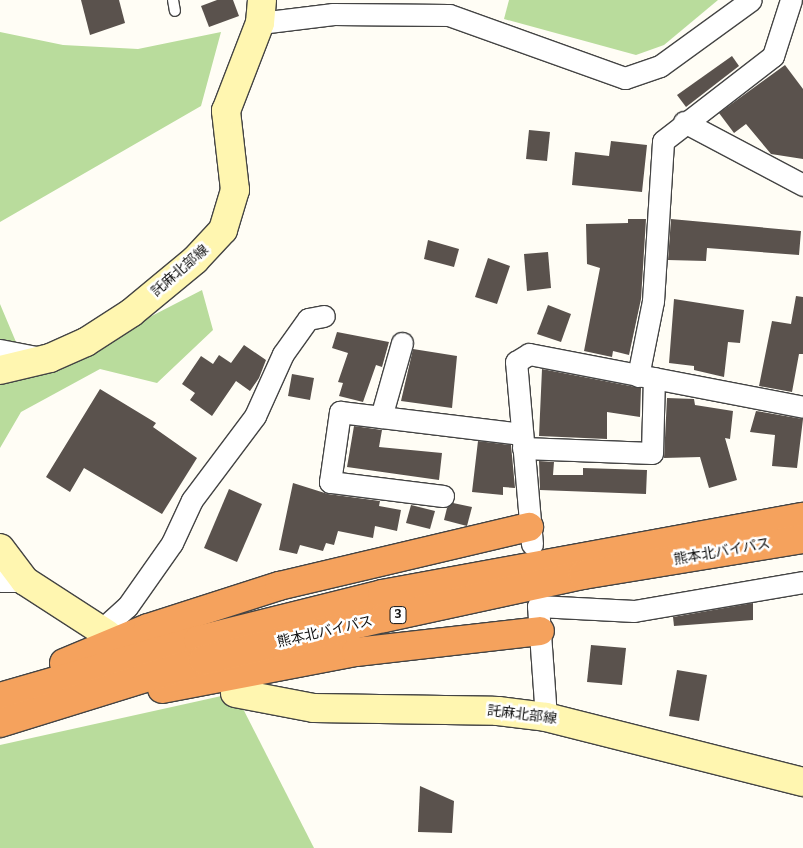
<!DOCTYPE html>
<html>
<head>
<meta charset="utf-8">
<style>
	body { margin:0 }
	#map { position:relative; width:803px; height:848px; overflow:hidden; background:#fffdf5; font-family:Bitter,"Noto Sans JP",serif }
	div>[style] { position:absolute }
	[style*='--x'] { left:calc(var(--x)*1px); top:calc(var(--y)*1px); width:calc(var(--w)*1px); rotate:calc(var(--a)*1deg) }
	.forest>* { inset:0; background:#b9dc9c }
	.building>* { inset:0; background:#5a524d }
	.roads { filter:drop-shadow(1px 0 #444) drop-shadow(-1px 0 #444) drop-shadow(0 1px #444) drop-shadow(0 -1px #444) }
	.lane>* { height:10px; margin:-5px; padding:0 5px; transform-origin:5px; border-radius:5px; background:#fff }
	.street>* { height:21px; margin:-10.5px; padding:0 10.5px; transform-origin:10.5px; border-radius:10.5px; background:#fff }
	.secondary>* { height:28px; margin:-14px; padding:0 14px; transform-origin:14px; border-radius:14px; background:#fff6b0 }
	.highway>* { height:28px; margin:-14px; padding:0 14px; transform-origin:14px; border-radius:14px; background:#f5a25d }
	span { translate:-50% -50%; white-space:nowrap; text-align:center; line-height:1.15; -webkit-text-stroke:5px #fff; paint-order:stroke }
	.shield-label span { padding:1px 4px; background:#fff; border:1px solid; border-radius:4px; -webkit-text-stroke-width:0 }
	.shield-label { font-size:12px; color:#111; font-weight:700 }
	.street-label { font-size:14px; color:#111 }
</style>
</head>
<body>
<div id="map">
	<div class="forest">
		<div style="clip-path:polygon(509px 0,718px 0,664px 45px,636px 55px,504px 19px)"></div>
		<div style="clip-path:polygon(0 32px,63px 45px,138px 49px,221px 32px,201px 106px,0 222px)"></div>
		<div style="clip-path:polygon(202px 290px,213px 330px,157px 383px,100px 369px,21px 412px,0 448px,0 304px,16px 342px,53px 367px)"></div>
		<div style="clip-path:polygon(235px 693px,314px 848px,0 848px,0 745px)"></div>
	</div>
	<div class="building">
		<div style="clip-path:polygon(81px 0,119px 0,125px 23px,90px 35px)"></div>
		<div style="clip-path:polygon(217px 0,233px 0,239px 16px,209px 27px,201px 6px)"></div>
		<div style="clip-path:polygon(732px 56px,739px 66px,686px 107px,677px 95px)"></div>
		<div style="clip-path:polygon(785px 65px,803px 89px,803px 159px,771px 154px,746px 124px,734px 133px,719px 113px)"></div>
		<div style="clip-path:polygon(529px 130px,550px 132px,547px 161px,526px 159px)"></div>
		<div style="clip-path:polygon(611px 141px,647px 145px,642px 192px,572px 185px,575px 152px,609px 156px)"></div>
		<div style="clip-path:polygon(628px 219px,646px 219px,641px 299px,629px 355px,613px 351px,612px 357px,584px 351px,600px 268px,587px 264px,586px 224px,628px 223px)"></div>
		<div style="clip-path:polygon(671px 219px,801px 231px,799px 255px,707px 248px,706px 261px,668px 260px)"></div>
		<div style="clip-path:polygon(428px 240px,459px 249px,454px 267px,424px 259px)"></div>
		<div style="clip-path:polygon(548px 252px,551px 288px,527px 291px,524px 254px)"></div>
		<div style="clip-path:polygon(488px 258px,510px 266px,497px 304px,475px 297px)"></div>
		<div style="clip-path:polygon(796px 296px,803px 297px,803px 354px,799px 354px,792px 392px,759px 386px,772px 321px,791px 324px)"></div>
		<div style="clip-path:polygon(674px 299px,744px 310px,740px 343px,728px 342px,724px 377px,694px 370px,694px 366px,669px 363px)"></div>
		<div style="clip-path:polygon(548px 305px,571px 314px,561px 342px,537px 334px)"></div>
		<div style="clip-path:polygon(337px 332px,389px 342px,382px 367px,376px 365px,363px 402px,339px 396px,343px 383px,338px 382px,348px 353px,332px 348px)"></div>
		<div style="clip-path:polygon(244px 345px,266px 360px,259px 378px,250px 391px,236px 381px,212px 416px,190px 400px,195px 393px,182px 384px,201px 356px,213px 364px,219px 355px,231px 363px)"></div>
		<div style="clip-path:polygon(413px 349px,457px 356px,452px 408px,401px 401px)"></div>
		<div style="clip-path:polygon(542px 369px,641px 388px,640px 417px,607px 412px,607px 439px,539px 436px)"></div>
		<div style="clip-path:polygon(292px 374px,314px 378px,310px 400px,288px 396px)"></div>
		<div style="clip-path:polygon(100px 389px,156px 423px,153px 427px,197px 458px,162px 514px,84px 468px,70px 492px,46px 477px)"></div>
		<div style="clip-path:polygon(667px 398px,694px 399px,695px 405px,733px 411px,730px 439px,725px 438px,737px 480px,709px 488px,700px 457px,664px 458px)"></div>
		<div style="clip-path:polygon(756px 411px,803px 419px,797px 468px,772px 466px,775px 435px,750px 432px)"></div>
		<div style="clip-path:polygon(354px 426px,382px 430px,379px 447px,442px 453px,439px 480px,347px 467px)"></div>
		<div style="clip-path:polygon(478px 441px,511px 445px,515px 488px,503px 487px,503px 495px,472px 492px)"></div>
		<div style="clip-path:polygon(539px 461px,554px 462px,553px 475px,583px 475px,583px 468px,647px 470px,646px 494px,540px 490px)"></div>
		<div style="clip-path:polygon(293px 483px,328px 494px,380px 501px,379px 506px,401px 510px,397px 531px,375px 526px,373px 538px,338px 531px,334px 545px,326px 543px,323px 551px,300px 545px,297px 554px,279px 550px)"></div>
		<div style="clip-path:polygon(229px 489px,262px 504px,237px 562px,204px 548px)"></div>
		<div style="clip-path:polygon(453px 503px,472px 507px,467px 526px,444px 520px,447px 508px)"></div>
		<div style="clip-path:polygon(411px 505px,435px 511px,430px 529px,406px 523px)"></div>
		<div style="clip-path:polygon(753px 603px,753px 620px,674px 626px,673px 617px)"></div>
		<div style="clip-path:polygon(591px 645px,626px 648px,622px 685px,587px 682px)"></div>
		<div style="clip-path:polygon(677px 670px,707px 675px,699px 721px,669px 716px)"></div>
		<div style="clip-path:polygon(420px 786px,454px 801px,452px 833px,418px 832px)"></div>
	</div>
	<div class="roads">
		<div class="lane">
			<div style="--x:173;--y:0;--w:11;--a:80"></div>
		</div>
		<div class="street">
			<div style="--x:260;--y:23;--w:74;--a:-7"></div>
			<div style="--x:333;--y:14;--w:116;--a:0.5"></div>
			<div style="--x:449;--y:15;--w:187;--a:19.7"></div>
			<div style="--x:625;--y:78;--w:37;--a:-19"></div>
			<div style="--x:660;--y:66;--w:112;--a:-36"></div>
			<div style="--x:684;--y:122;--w:135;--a:27.9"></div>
			<div style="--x:0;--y:350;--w:42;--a:11"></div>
			<div style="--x:638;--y:376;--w:76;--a:-78.7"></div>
			<div style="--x:653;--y:301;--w:160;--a:-86.4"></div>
			<div style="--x:663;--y:141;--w:139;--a:-37.7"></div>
			<div style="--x:773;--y:56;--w:59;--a:-72.2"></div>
			<div style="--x:381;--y:417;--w:77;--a:-74.2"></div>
			<div style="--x:523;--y:448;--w:129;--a:2.2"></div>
			<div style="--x:652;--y:453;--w:75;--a:-88.5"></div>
			<div style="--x:443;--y:496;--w:114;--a:-172.9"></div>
			<div style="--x:330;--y:482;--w:71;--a:-81.9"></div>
			<div style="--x:340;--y:412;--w:183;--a:6.9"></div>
			<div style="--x:532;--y:544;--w:183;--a:-95"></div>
			<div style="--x:516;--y:362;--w:15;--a:-32"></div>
			<div style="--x:529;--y:354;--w:279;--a:10.9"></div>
			<div style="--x:0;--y:581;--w:25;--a:0"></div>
			<div style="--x:100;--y:631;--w:36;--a:-42"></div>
			<div style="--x:127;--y:607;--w:78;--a:-54.9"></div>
			<div style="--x:172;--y:543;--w:47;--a:-65.1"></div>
			<div style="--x:192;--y:500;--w:105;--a:-53.1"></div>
			<div style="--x:255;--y:416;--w:68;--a:-65.7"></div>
			<div style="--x:283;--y:354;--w:43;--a:-54.5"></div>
			<div style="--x:308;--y:319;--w:16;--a:-11"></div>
			<div style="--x:546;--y:717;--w:111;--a:-94.1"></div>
			<div style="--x:538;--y:606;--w:96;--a:3"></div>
			<div style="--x:634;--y:611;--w:171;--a:-9.7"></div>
		</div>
		<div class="secondary">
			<div style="--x:0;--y:370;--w:51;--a:-13.5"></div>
			<div style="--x:50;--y:358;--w:39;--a:-24"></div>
			<div style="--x:86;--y:342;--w:54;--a:-32.8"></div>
			<div style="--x:131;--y:313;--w:83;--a:-39.6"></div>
			<div style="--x:195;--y:260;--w:41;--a:-47"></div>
			<div style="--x:223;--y:230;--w:42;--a:-73.3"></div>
			<div style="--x:235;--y:190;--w:80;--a:-96.5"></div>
			<div style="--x:226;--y:111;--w:94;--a:-68.9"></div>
			<div style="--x:260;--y:23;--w:23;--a:-85"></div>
			<div style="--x:0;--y:548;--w:41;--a:52.9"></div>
			<div style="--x:25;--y:581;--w:98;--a:32.9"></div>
			<div style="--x:235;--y:693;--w:80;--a:10.8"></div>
			<div style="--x:314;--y:708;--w:184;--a:0.9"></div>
			<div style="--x:498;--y:711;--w:48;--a:7.1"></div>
			<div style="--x:546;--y:717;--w:265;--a:14.2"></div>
		</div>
		<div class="highway">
			<div style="--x:64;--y:663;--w:91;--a:-22.6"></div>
			<div style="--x:148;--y:628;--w:138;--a:-17.8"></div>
			<div style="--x:279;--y:586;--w:257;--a:-13.3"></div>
			<div style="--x:162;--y:689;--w:197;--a:-10.8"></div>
			<div style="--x:356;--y:652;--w:185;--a:-6.5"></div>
			<div style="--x:0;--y:697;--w:206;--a:-16.1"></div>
			<div style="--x:198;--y:640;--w:190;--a:-14"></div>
			<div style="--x:382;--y:594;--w:428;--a:-10.4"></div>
			<div style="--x:0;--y:723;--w:213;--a:-17.2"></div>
			<div style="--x:203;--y:660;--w:186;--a:-13.1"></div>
			<div style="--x:384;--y:618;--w:204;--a:-12.2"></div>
			<div style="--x:583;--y:575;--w:223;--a:-9.3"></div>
		</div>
	</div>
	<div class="shield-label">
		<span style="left:398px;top:615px">3</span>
	</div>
	<div class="street-label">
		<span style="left:180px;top:271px;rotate:-41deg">託麻北部線</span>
		<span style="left:722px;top:552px;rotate:-10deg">熊本北バイパス</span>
		<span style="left:325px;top:632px;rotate:-13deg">熊本北バイパス</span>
		<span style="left:522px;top:715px;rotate:7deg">託麻北部線</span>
	</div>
</div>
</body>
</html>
